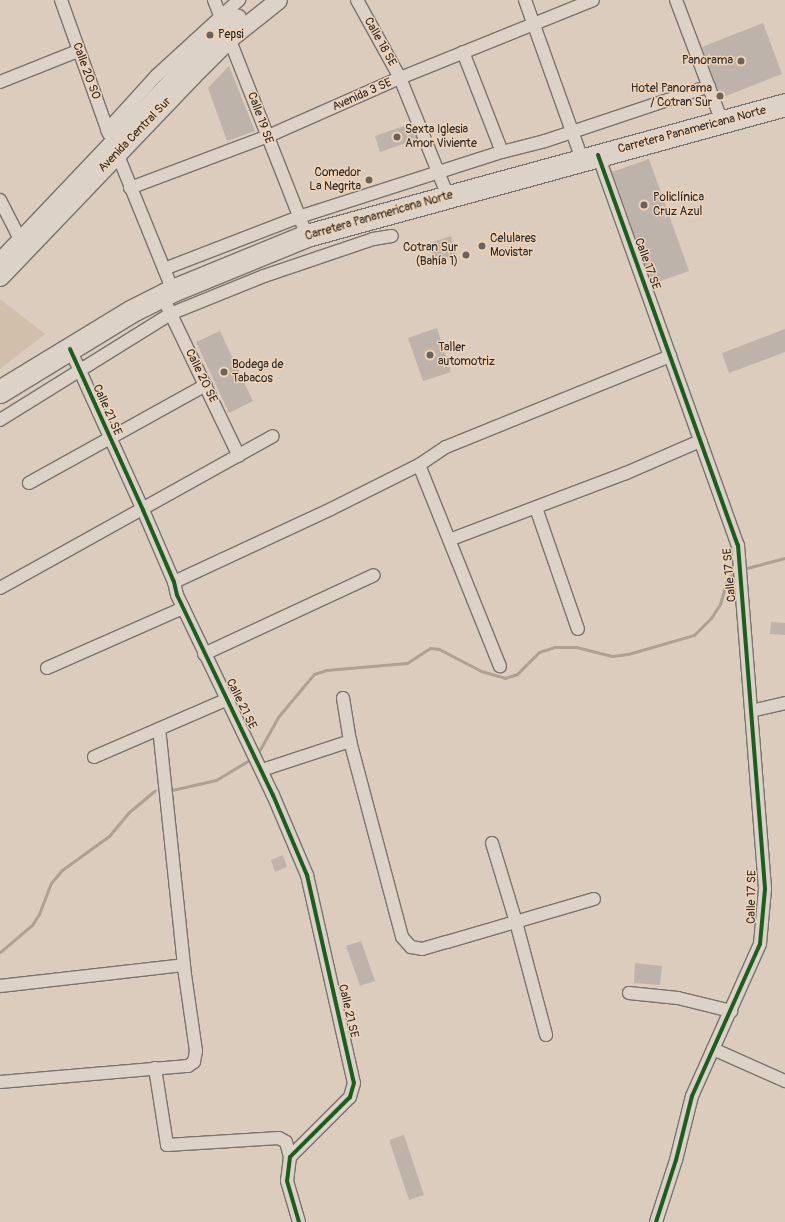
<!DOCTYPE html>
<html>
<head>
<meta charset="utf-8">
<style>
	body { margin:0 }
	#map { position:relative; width:785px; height:1222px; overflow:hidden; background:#dbccbe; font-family:Pangolin,sans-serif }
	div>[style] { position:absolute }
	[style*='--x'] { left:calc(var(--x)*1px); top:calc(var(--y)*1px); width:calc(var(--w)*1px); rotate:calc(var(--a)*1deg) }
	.green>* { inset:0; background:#d1beab }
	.stream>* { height:3px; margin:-1.5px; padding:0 1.5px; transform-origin:1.5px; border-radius:1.5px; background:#b0a090 }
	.building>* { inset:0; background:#beb3aa }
	.roads { filter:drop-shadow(1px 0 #7a736d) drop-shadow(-1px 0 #7a736d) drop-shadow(0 1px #7a736d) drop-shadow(0 -1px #7a736d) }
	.street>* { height:12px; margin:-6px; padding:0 6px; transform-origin:6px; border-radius:6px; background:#ddd2c8 }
	.secondary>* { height:17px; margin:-8.5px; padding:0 8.5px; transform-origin:8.5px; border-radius:8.5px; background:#ddd2c8 }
	.highway>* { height:22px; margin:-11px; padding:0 11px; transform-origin:11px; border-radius:11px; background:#ddd2c8 }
	.cycleway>* { height:4px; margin:-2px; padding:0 2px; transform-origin:2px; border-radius:2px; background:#1b5e20 }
	.dots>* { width:11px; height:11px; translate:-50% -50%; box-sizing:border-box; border:2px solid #f0d3b7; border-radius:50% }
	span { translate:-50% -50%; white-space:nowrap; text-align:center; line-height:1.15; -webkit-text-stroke:3px #f0d3b7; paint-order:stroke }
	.poi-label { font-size:12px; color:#2b2b2b }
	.left { translate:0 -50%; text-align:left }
	.right { translate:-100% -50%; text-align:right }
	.street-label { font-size:12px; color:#2b2b2b }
</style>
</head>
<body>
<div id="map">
	<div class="green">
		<div style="clip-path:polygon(0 299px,45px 334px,0 369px)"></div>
	</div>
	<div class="stream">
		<div style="--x:747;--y:568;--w:39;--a:-15"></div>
		<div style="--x:258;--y:753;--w:41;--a:-60.9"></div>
		<div style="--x:278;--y:717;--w:56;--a:-50.1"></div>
		<div style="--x:314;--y:674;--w:13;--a:-18"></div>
		<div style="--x:326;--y:670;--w:81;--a:-4.9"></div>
		<div style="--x:407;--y:663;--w:27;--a:-33"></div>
		<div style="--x:430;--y:648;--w:9;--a:6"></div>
		<div style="--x:439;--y:649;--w:47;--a:27.6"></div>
		<div style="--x:481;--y:671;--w:25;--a:16"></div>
		<div style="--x:505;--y:678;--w:13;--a:-18"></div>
		<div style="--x:517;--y:674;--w:31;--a:-45"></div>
		<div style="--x:539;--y:652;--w:16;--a:-18"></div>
		<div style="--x:554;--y:647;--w:22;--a:0"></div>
		<div style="--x:576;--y:647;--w:37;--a:14"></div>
		<div style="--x:612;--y:656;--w:16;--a:-7"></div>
		<div style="--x:628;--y:654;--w:69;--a:-16.1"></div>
		<div style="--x:694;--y:635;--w:24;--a:-45"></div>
		<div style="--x:711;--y:618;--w:17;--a:-57"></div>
		<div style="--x:720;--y:604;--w:26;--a:-74"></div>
		<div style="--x:727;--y:579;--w:11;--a:-41"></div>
		<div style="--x:172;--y:790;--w:45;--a:-12.8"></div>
		<div style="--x:216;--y:780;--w:37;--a:-31"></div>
		<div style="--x:0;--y:952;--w:42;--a:-40.2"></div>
		<div style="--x:32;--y:925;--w:13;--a:-58"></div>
		<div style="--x:39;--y:914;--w:33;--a:-69"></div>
		<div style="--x:51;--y:883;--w:17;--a:-50"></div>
		<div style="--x:62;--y:870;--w:58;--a:-35.9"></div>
		<div style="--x:109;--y:836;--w:30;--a:-50"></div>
		<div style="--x:128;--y:813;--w:35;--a:-40"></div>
	</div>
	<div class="building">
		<div style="clip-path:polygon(763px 23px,782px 74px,721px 98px,702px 47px)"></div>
		<div style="clip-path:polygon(229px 66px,255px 131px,227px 141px,208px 88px)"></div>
		<div style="clip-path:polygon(410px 124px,417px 139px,380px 152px,375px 136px)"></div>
		<div style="clip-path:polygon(649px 159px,689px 271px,652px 284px,612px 172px)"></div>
		<div style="clip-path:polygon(451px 236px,457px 256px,435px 263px,429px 243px)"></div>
		<div style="clip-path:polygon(437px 328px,451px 372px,423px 381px,408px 338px)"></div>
		<div style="clip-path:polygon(785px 329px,785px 352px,729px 373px,722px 353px)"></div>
		<div style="clip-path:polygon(220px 331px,253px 401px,229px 413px,196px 342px)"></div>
		<div style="clip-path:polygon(771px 622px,785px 623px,785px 635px,770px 634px)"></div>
		<div style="clip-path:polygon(283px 855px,287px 867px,275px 872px,271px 860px)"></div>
		<div style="clip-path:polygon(361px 941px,375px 981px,360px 986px,346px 946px)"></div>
		<div style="clip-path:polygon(635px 963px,662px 966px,660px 985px,634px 983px)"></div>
		<div style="clip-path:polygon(404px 1135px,424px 1195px,409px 1200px,389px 1140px)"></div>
	</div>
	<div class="roads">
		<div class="street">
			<div style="--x:61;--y:0;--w:142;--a:70.3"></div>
			<div style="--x:214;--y:0;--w:254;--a:68.5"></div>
			<div style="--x:357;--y:0;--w:89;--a:61.1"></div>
			<div style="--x:400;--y:78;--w:127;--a:67.9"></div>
			<div style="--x:525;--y:0;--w:169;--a:70.3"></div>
			<div style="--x:676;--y:0;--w:130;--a:69.3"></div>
			<div style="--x:463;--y:52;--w:107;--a:68.7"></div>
			<div style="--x:502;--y:152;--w:44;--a:-14.3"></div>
			<div style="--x:545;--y:141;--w:173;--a:-18.5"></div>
			<div style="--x:0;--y:82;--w:84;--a:-21.7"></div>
			<div style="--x:107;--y:130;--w:73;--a:-47.8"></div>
			<div style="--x:156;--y:76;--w:113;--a:-42.5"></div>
			<div style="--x:117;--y:153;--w:149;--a:67.9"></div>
			<div style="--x:598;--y:155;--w:414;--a:70.3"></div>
			<div style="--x:738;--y:545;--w:345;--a:85.5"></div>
			<div style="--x:765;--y:889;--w:55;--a:95.2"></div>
			<div style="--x:760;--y:944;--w:167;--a:114.1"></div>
			<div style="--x:692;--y:1096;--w:66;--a:104"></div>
			<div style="--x:676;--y:1160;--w:65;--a:107.9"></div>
			<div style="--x:130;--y:188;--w:145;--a:-20.6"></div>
			<div style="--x:266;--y:137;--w:146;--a:-23.8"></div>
			<div style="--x:400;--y:78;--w:208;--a:-22"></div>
			<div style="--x:0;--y:200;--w:44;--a:62.9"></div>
			<div style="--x:164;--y:269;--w:145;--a:-21.1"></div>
			<div style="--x:299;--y:217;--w:213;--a:-17.8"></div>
			<div style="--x:167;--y:306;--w:166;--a:64.4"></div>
			<div style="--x:70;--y:349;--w:177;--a:65.6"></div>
			<div style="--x:143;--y:510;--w:78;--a:66.7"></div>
			<div style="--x:174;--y:582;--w:13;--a:77"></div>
			<div style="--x:177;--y:595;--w:222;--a:64.4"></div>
			<div style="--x:273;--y:795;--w:87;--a:67"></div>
			<div style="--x:307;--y:875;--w:213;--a:77.3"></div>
			<div style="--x:354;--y:1083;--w:15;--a:106"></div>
			<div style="--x:350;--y:1097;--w:85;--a:135"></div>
			<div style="--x:290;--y:1157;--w:24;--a:97"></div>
			<div style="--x:287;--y:1181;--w:43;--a:73.7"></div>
			<div style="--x:0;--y:420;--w:200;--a:-31.9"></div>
			<div style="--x:170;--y:314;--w:101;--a:-22"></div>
			<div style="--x:264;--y:276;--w:115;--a:-18.7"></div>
			<div style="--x:373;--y:239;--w:19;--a:-9"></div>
			<div style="--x:419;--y:465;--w:217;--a:68.1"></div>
			<div style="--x:29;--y:483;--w:202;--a:-29"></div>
			<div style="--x:536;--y:508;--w:128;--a:70.9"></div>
			<div style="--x:449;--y:540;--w:189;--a:-20.7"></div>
			<div style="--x:626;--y:473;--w:81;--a:-23.4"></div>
			<div style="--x:174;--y:582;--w:173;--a:-24.9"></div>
			<div style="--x:331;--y:509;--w:98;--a:-26.6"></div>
			<div style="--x:419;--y:465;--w:32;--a:-34"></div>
			<div style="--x:446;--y:447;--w:242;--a:-22.1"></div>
			<div style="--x:0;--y:588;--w:312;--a:-29.1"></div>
			<div style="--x:204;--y:654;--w:187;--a:-24.9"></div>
			<div style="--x:47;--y:668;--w:149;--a:-23.8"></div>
			<div style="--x:343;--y:698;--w:44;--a:80.8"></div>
			<div style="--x:350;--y:741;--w:203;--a:75.1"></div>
			<div style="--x:402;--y:937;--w:13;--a:48"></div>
			<div style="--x:411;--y:947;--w:11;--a:10"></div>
			<div style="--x:422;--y:949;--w:26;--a:-16"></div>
			<div style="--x:447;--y:942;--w:153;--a:-16.3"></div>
			<div style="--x:751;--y:711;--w:35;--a:-13"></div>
			<div style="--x:94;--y:757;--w:146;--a:-23.4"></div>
			<div style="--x:262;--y:770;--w:93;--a:-18.2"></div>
			<div style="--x:492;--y:843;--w:83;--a:73.1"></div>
			<div style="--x:516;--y:922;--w:117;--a:75.1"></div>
			<div style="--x:0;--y:986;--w:185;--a:-6.5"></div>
			<div style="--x:629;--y:993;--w:49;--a:5.8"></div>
			<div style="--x:678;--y:998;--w:55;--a:13.8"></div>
			<div style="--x:713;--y:1049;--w:79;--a:24"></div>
			<div style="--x:155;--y:1068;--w:78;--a:81.1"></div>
			<div style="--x:167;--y:1145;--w:112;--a:-3.6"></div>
			<div style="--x:279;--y:1138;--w:8;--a:30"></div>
			<div style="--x:286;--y:1142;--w:16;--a:75"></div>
			<div style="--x:0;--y:1082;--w:189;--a:-4.9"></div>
			<div style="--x:188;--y:1066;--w:7;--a:-34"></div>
			<div style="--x:194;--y:1062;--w:11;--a:-80"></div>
			<div style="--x:196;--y:1051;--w:77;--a:-98.2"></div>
			<div style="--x:185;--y:975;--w:247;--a:-96"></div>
		</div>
		<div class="secondary">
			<div style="--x:0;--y:261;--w:302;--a:-46.5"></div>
			<div style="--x:208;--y:42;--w:38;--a:-40"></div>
			<div style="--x:0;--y:277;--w:279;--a:-46.3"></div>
			<div style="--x:193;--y:75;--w:52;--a:-45"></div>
			<div style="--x:230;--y:38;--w:61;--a:-38.4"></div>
		</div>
		<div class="highway">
			<div style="--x:0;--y:392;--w:153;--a:-31.4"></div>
			<div style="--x:131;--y:312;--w:47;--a:-26.6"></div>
			<div style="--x:173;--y:291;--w:145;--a:-22.3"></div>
			<div style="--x:307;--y:236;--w:496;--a:-15.3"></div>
		</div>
	</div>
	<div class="cycleway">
		<div style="--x:598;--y:155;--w:414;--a:70.3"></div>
		<div style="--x:738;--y:545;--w:345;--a:85.5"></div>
		<div style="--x:765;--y:889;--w:55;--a:95.2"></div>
		<div style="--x:760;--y:944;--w:167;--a:114.1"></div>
		<div style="--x:692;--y:1096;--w:66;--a:104"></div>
		<div style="--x:676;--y:1160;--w:65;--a:107.9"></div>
		<div style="--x:70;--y:349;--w:177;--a:65.6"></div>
		<div style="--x:143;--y:510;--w:78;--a:66.7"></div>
		<div style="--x:174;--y:582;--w:13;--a:77"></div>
		<div style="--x:177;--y:595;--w:222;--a:64.4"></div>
		<div style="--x:273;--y:795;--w:87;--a:67"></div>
		<div style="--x:307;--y:875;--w:213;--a:77.3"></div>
		<div style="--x:354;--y:1083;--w:15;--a:106"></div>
		<div style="--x:350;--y:1097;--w:85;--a:135"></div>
		<div style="--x:290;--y:1157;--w:24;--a:97"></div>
		<div style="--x:287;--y:1181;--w:43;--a:73.7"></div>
	</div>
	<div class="dots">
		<div style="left:210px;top:35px;background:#69635e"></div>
		<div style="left:741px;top:61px;background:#69635e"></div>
		<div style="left:720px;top:96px;background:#69635e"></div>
		<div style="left:397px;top:137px;background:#69635e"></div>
		<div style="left:369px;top:180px;background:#69635e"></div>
		<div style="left:644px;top:205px;background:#69635e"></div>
		<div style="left:482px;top:246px;background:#69635e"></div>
		<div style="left:466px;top:255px;background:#69635e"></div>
		<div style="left:430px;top:355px;background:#69635e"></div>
		<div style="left:224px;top:372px;background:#69635e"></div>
	</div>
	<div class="poi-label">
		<span class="left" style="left:218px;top:35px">Pepsi</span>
		<span class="right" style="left:733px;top:61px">Panorama</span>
		<span class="right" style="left:712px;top:96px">Hotel Panorama<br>/ Cotran Sur</span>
		<span class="left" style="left:405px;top:137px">Sexta Iglesia<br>Amor Viviente</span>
		<span class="right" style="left:361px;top:180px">Comedor<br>La Negrita</span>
		<span class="left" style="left:653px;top:205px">Policlínica<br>Cruz Azul</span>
		<span class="left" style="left:490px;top:246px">Celulares<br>Movistar</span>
		<span class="right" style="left:458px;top:255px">Cotran Sur<br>(Bahía 1)</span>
		<span class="left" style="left:438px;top:355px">Taller<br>automotriz</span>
		<span class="left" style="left:232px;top:372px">Bodega de<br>Tabacos</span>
	</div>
	<div class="street-label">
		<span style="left:380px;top:42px;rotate:61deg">Calle 18 SE</span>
		<span style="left:86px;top:71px;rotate:70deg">Calle 20 SO</span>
		<span style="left:362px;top:95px;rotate:-24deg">Avenida 3 SE</span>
		<span style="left:260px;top:118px;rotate:70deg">Calle 19 SE</span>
		<span style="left:692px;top:130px;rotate:-15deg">Carretera Panamericana Norte</span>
		<span style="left:135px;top:135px;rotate:-46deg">Avenida Central Sur</span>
		<span style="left:379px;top:216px;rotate:-16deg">Carretera Panamericana Norte</span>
		<span style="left:647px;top:264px;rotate:70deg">Calle 17 SE</span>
		<span style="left:201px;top:376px;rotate:64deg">Calle 20 SE</span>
		<span style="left:107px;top:410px;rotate:66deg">Calle 21 SE</span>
		<span style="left:730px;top:575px;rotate:-95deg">Calle 17 SE</span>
		<span style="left:241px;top:704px;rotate:64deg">Calle 21 SE</span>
		<span style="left:752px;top:897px;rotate:-89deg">Calle 17 SE</span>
		<span style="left:348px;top:1011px;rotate:77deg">Calle 21 SE</span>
	</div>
</div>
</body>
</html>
